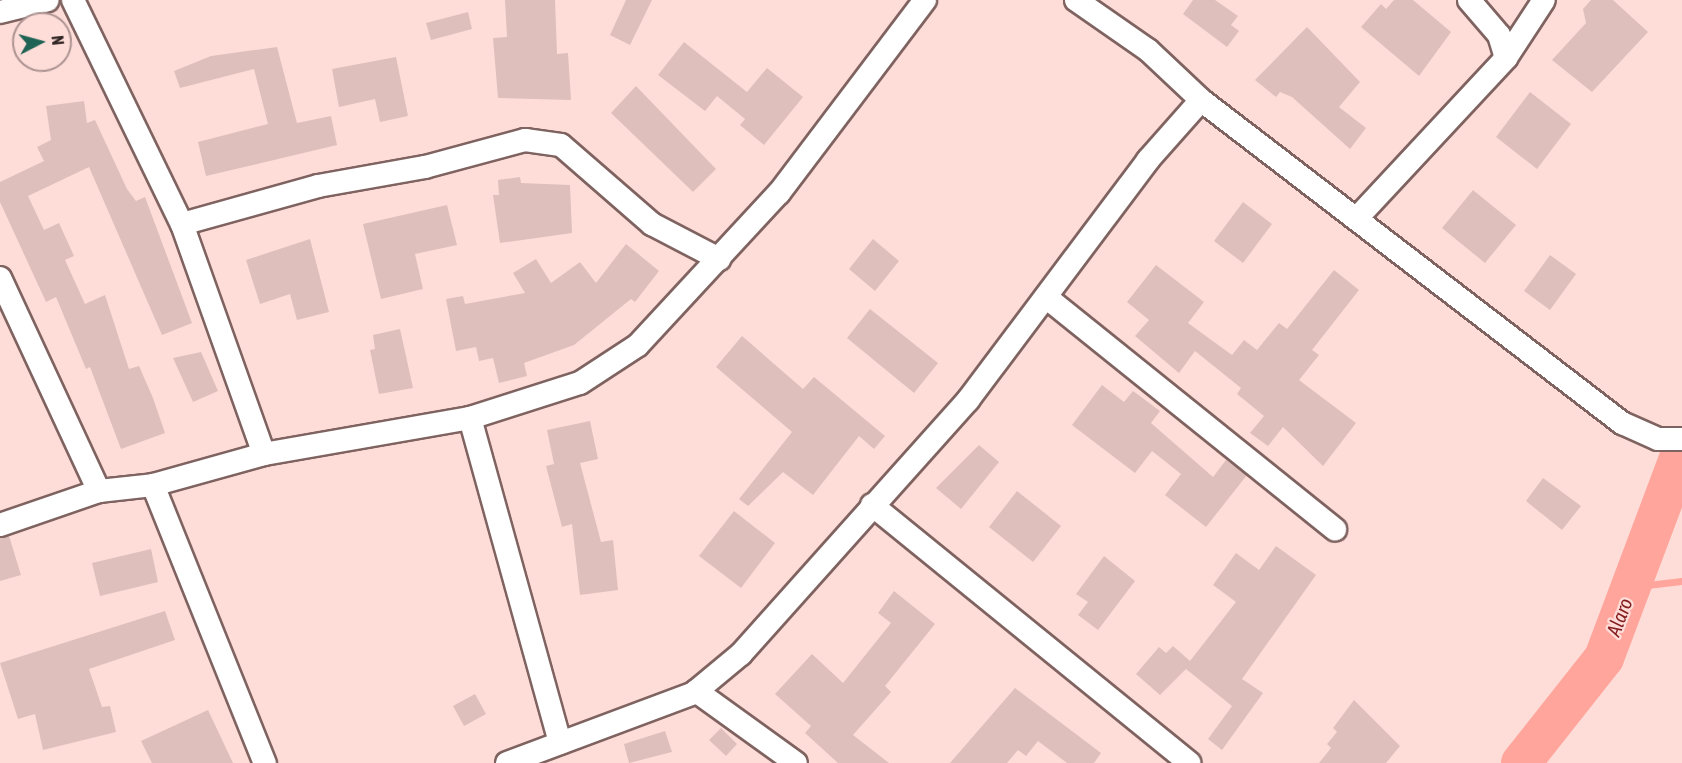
<!DOCTYPE html>
<html>
<head>
<meta charset="utf-8">
<style>
	body { margin:0 }
	#map { position:relative; width:1682px; height:763px; overflow:hidden; background:#feddd9; font-family:"Asap Condensed",sans-serif }
	div>[style] { position:absolute }
	[style*='--x'] { left:calc(var(--x)*1px); top:calc(var(--y)*1px); width:calc(var(--w)*1px); rotate:calc(var(--a)*1deg) }
	.stream>* { height:7px; margin:-3.5px; padding:0 3.5px; transform-origin:3.5px; border-radius:3.5px; background:#ffa59c }
	.river>* { height:40px; margin:-20px; padding:0 20px; transform-origin:20px; border-radius:20px; background:#ffa59c }
	.building>* { inset:0; background:#dfbfbb }
	.roads { filter:drop-shadow(2px 0 #7f6360) drop-shadow(-2px 0 #7f6360) drop-shadow(0 2px #7f6360) drop-shadow(0 -2px #7f6360) }
	.minor>* { height:22px; margin:-11px; padding:0 11px; transform-origin:11px; border-radius:11px; background:#fff }
	span { translate:-50% -50%; white-space:nowrap; text-align:center; line-height:1.15; -webkit-text-stroke:4.5px #feddd9; paint-order:stroke }
	.water-label { font-size:20px; color:#841d1e; font-style:italic }
	.north { position:absolute; left:12px; top:12px; width:60px; height:60px; box-sizing:border-box; background:#feddd9; border:2px solid #ac9391; border-radius:50%; rotate:84deg; font-size:16px; font-weight:700; line-height:24px; text-align:center; color:#312524 }
	.north::after { content:''; display:block; margin:auto; width:21px; height:27px; background:#1f6354; clip-path:polygon(50% 0,100% 100%,50% 72%,0 100%) }
</style>
</head>
<body>
<div id="map">
	<div class="stream">
		<div style="--x:1630;--y:587;--w:52;--a:-6.6"></div>
	</div>
	<div class="river">
		<div style="--x:1521;--y:763;--w:134;--a:-51.7"></div>
		<div style="--x:1604;--y:658;--w:221;--a:-69.4"></div>
	</div>
	<div class="building">
		<div style="clip-path:polygon(505px 0,555px 0,557px 54px,568px 53px,571px 100px,498px 98px,493px 38px,507px 37px)"></div>
		<div style="clip-path:polygon(626px 0,652px 0,630px 45px,610px 35px)"></div>
		<div style="clip-path:polygon(1193px 0,1215px 0,1238px 16px,1231px 25px,1239px 31px,1227px 47px,1183px 14px)"></div>
		<div style="clip-path:polygon(1394px 0,1413px 0,1451px 32px,1419px 76px,1361px 27px,1381px 4px,1386px 9px)"></div>
		<div style="clip-path:polygon(1591px 0,1613px 0,1648px 32px,1592px 92px,1552px 60px,1586px 23px,1583px 9px)"></div>
		<div style="clip-path:polygon(468px 12px,472px 29px,431px 40px,426px 23px)"></div>
		<div style="clip-path:polygon(1307px 27px,1360px 82px,1339px 107px,1366px 128px,1350px 149px,1292px 97px,1280px 92px,1276px 97px,1255px 80px)"></div>
		<div style="clip-path:polygon(684px 42px,747px 92px,767px 68px,803px 97px,764px 145px,740px 125px,745px 119px,717px 96px,705px 111px,658px 75px)"></div>
		<div style="clip-path:polygon(277px 47px,297px 123px,331px 116px,337px 145px,206px 176px,198px 142px,268px 124px,254px 69px,180px 88px,174px 71px,211px 56px)"></div>
		<div style="clip-path:polygon(396px 57px,408px 116px,380px 122px,375px 99px,339px 107px,332px 69px)"></div>
		<div style="clip-path:polygon(636px 86px,716px 169px,693px 192px,611px 113px)"></div>
		<div style="clip-path:polygon(1530px 92px,1571px 124px,1537px 169px,1496px 137px)"></div>
		<div style="clip-path:polygon(84px 101px,87px 123px,95px 120px,127px 189px,136px 201px,145px 197px,192px 323px,162px 335px,89px 167px,28px 196px,44px 230px,59px 223px,74px 256px,65px 260px,85px 304px,105px 295px,129px 369px,139px 366px,153px 398px,165px 433px,121px 449px,90px 367px,86px 369px,56px 297px,46px 302px,0 202px,0 182px,44px 161px,37px 147px,51px 140px,46px 106px)"></div>
		<div style="clip-path:polygon(520px 177px,521px 183px,570px 185px,572px 233px,500px 243px,493px 195px,499px 195px,498px 180px)"></div>
		<div style="clip-path:polygon(1473px 190px,1516px 225px,1485px 263px,1442px 228px)"></div>
		<div style="clip-path:polygon(1243px 202px,1272px 224px,1243px 263px,1214px 241px)"></div>
		<div style="clip-path:polygon(447px 205px,457px 245px,415px 254px,423px 289px,381px 299px,363px 224px)"></div>
		<div style="clip-path:polygon(310px 239px,329px 312px,297px 320px,290px 294px,260px 304px,246px 260px)"></div>
		<div style="clip-path:polygon(873px 239px,899px 261px,875px 291px,849px 269px)"></div>
		<div style="clip-path:polygon(626px 244px,659px 271px,635px 302px,631px 299px,574px 345px,524px 363px,527px 376px,499px 383px,493px 358px,479px 361px,476px 347px,456px 351px,446px 299px,463px 296px,465px 304px,525px 293px,513px 273px,536px 259px,551px 283px,580px 262px,596px 283px)"></div>
		<div style="clip-path:polygon(1550px 255px,1576px 274px,1550px 310px,1524px 291px)"></div>
		<div style="clip-path:polygon(1156px 265px,1204px 302px,1188px 323px,1232px 355px,1244px 340px,1257px 350px,1279px 323px,1287px 329px,1334px 270px,1359px 290px,1312px 350px,1319px 355px,1299px 380px,1356px 423px,1323px 466px,1283px 427px,1268px 446px,1250px 433px,1264px 416px,1237px 394px,1241px 388px,1195px 351px,1179px 373px,1135px 336px,1149px 320px,1127px 302px)"></div>
		<div style="clip-path:polygon(870px 309px,938px 363px,914px 393px,847px 338px)"></div>
		<div style="clip-path:polygon(400px 329px,413px 388px,379px 394px,370px 350px,375px 349px,373px 335px)"></div>
		<div style="clip-path:polygon(742px 336px,803px 389px,814px 377px,885px 436px,874px 449px,859px 436px,813px 495px,783px 472px,748px 506px,739px 499px,792px 432px,716px 367px)"></div>
		<div style="clip-path:polygon(201px 352px,218px 391px,193px 402px,173px 358px)"></div>
		<div style="clip-path:polygon(1102px 385px,1124px 402px,1133px 391px,1160px 411px,1151px 423px,1213px 477px,1226px 460px,1247px 475px,1206px 527px,1165px 495px,1181px 474px,1152px 451px,1135px 473px,1072px 425px)"></div>
		<div style="clip-path:polygon(590px 421px,598px 459px,580px 463px,601px 542px,613px 540px,618px 590px,580px 595px,572px 524px,562px 527px,546px 466px,554px 464px,547px 430px)"></div>
		<div style="clip-path:polygon(979px 445px,999px 462px,961px 509px,936px 488px)"></div>
		<div style="clip-path:polygon(1543px 478px,1581px 506px,1562px 530px,1526px 501px)"></div>
		<div style="clip-path:polygon(1017px 491px,1061px 526px,1033px 562px,989px 527px)"></div>
		<div style="clip-path:polygon(734px 511px,775px 543px,741px 588px,699px 556px)"></div>
		<div style="clip-path:polygon(9px 536px,21px 575px,0 581px,0 538px)"></div>
		<div style="clip-path:polygon(1276px 546px,1316px 575px,1242px 679px,1263px 693px,1222px 750px,1208px 739px,1232px 706px,1186px 669px,1160px 695px,1136px 674px,1159px 647px,1166px 653px,1173px 646px,1190px 661px,1236px 602px,1213px 585px,1236px 553px,1259px 570px)"></div>
		<div style="clip-path:polygon(151px 549px,158px 582px,100px 596px,92px 563px)"></div>
		<div style="clip-path:polygon(1104px 556px,1135px 581px,1098px 630px,1078px 615px,1088px 602px,1076px 594px)"></div>
		<div style="clip-path:polygon(894px 591px,935px 624px,885px 686px,891px 692px,853px 735px,889px 763px,838px 763px,805px 733px,811px 726px,775px 694px,812px 654px,843px 683px,891px 623px,878px 613px)"></div>
		<div style="clip-path:polygon(165px 611px,175px 640px,89px 669px,102px 707px,110px 706px,116px 732px,43px 750px,35px 714px,18px 719px,0 663px)"></div>
		<div style="clip-path:polygon(1015px 688px,1101px 753px,1094px 763px,1067px 763px,1038px 741px,1026px 756px,1018px 750px,1007px 763px,950px 763px)"></div>
		<div style="clip-path:polygon(475px 694px,486px 714px,464px 726px,453px 706px)"></div>
		<div style="clip-path:polygon(1354px 700px,1400px 746px,1386px 763px,1319px 763px,1331px 748px,1327px 744px,1337px 732px,1333px 728px)"></div>
		<div style="clip-path:polygon(208px 710px,233px 763px,152px 763px,141px 741px)"></div>
		<div style="clip-path:polygon(721px 728px,737px 744px,726px 756px,709px 740px)"></div>
		<div style="clip-path:polygon(665px 731px,672px 752px,629px 763px,624px 744px)"></div>
	</div>
	<div class="roads">
		<div class="minor">
			<div style="--x:73;--y:0;--w:249;--a:64.1"></div>
			<div style="--x:182;--y:224;--w:244;--a:70.4"></div>
			<div style="--x:1076;--y:0;--w:88;--a:34.8"></div>
			<div style="--x:1148;--y:50;--w:73;--a:43.3"></div>
			<div style="--x:1201;--y:100;--w:531;--a:37.5"></div>
			<div style="--x:1622;--y:423;--w:39;--a:24"></div>
			<div style="--x:1658;--y:439;--w:24;--a:0"></div>
			<div style="--x:1469;--y:0;--w:46;--a:49.4"></div>
			<div style="--x:1499;--y:35;--w:24;--a:73"></div>
			<div style="--x:0;--y:12;--w:49;--a:-14"></div>
			<div style="--x:1357;--y:218;--w:219;--a:-47"></div>
			<div style="--x:1506;--y:58;--w:69;--a:-56.8"></div>
			<div style="--x:182;--y:224;--w:141;--a:-15.6"></div>
			<div style="--x:318;--y:186;--w:109;--a:-10.1"></div>
			<div style="--x:425;--y:167;--w:104;--a:-15.1"></div>
			<div style="--x:525;--y:140;--w:36;--a:8"></div>
			<div style="--x:561;--y:145;--w:121;--a:41"></div>
			<div style="--x:652;--y:224;--w:76;--a:27.6"></div>
			<div style="--x:0;--y:278;--w:235;--a:65.1"></div>
			<div style="--x:1046;--y:297;--w:371;--a:38.8"></div>
			<div style="--x:470;--y:418;--w:337;--a:74.5"></div>
			<div style="--x:153;--y:485;--w:300;--a:68.1"></div>
			<div style="--x:872;--y:505;--w:409;--a:39.1"></div>
			<div style="--x:0;--y:525;--w:105;--a:-19"></div>
			<div style="--x:99;--y:491;--w:54;--a:-6.3"></div>
			<div style="--x:153;--y:485;--w:115;--a:-15.6"></div>
			<div style="--x:264;--y:454;--w:209;--a:-9.9"></div>
			<div style="--x:470;--y:418;--w:115;--a:-17.7"></div>
			<div style="--x:580;--y:383;--w:69;--a:-33.2"></div>
			<div style="--x:638;--y:345;--w:207;--a:-47.2"></div>
			<div style="--x:779;--y:193;--w:242;--a:-52.9"></div>
			<div style="--x:696;--y:691;--w:123;--a:35.8"></div>
			<div style="--x:507;--y:763;--w:200;--a:-20.5"></div>
			<div style="--x:694;--y:693;--w:61;--a:-39.7"></div>
			<div style="--x:741;--y:654;--w:341;--a:-48.2"></div>
			<div style="--x:968;--y:400;--w:300;--a:-53.1"></div>
			<div style="--x:1148;--y:160;--w:80;--a:-48.5"></div>
		</div>
	</div>
	<div class="water-label">
		<span style="left:1619px;top:617px;rotate:-69deg">Alaro</span>
	</div>
	<div class="north">N</div>
</div>
</body>
</html>
